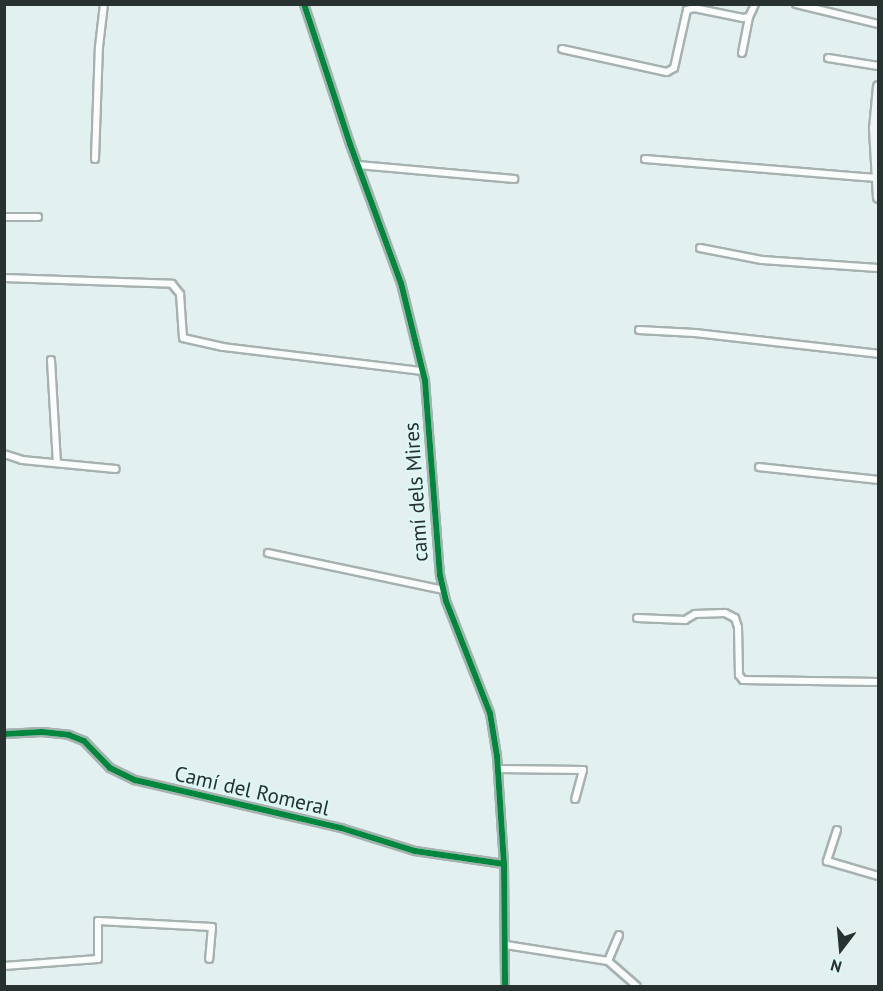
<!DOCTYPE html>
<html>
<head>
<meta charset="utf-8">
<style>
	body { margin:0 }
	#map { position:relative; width:883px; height:991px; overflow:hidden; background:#e2f1ef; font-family:"PT Sans",sans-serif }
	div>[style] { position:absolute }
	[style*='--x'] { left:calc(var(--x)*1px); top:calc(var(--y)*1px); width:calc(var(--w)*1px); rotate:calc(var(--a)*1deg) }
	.roads { filter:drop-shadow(2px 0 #a6b1b0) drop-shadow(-2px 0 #a6b1b0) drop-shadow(0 2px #a6b1b0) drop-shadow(0 -2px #a6b1b0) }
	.street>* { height:6px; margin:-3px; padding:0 3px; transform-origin:3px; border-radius:3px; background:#fbfdfd }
	.secondary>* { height:9px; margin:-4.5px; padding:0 4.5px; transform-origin:4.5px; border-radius:4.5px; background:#eff4f4 }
	.cycleway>* { height:6px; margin:-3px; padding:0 3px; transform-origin:3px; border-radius:3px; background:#00873e }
	span { translate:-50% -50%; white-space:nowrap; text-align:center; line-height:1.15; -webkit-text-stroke:4.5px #dcf7f4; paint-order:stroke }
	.street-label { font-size:21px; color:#273130 }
	.frame { position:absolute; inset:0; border:6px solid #273130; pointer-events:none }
	.north { position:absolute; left:811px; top:919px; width:60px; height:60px; -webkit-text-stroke:4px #dcf7f4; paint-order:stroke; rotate:196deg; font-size:16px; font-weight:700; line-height:24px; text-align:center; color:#273130 }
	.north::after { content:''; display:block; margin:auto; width:21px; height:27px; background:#273130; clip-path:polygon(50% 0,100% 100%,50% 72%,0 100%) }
</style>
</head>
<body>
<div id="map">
	<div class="roads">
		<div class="street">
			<div style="--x:304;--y:4;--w:147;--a:71.8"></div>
			<div style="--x:350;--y:144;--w:148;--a:69.9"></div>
			<div style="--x:401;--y:283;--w:101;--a:76.2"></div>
			<div style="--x:425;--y:381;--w:195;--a:85.6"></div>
			<div style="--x:440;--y:575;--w:27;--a:77"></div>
			<div style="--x:446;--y:601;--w:120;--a:68.6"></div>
			<div style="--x:490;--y:713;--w:44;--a:80.8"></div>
			<div style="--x:497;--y:756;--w:108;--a:86.3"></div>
			<div style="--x:504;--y:864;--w:122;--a:89.5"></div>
			<div style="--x:796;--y:4;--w:84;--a:13.7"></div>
			<div style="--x:562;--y:49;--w:107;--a:12.4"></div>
			<div style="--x:667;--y:72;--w:8;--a:-30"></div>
			<div style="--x:674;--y:68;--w:59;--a:-77.4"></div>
			<div style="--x:687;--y:10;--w:7;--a:-16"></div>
			<div style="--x:694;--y:8;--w:50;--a:11.5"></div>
			<div style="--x:743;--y:18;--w:6;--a:-9"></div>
			<div style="--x:749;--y:17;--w:14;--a:-65"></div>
			<div style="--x:742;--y:53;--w:37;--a:-79"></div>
			<div style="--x:828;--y:58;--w:51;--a:9.1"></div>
			<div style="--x:95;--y:159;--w:112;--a:-88"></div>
			<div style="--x:99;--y:47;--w:43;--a:-83.4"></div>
			<div style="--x:645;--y:159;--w:233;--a:4.7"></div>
			<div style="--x:358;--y:165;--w:157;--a:5.1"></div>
			<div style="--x:4;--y:217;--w:34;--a:0"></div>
			<div style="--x:700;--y:248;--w:63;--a:11"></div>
			<div style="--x:762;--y:260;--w:116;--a:3.9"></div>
			<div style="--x:4;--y:278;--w:168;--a:2"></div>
			<div style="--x:172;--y:284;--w:13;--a:51"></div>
			<div style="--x:180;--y:294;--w:44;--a:86.1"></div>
			<div style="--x:183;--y:338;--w:41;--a:12.7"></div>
			<div style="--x:223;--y:347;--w:200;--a:6.9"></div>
			<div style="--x:639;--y:330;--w:56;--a:3.1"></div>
			<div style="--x:695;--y:333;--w:184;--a:6.5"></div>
			<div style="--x:51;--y:360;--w:103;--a:86.7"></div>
			<div style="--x:4;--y:454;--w:19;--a:18"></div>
			<div style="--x:22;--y:460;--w:94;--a:5.5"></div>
			<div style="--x:759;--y:467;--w:120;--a:6.2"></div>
			<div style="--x:268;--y:553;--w:179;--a:11.9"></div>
			<div style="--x:637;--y:618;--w:48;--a:2.4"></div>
			<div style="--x:685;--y:620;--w:12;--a:-31"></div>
			<div style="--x:695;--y:614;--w:30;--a:-2"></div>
			<div style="--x:725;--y:613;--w:11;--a:27"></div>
			<div style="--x:735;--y:618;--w:9;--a:72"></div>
			<div style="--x:738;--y:627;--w:48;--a:88.8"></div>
			<div style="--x:739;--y:675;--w:6;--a:51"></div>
			<div style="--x:743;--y:680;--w:135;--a:0.8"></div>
			<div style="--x:4;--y:734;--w:38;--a:-3"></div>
			<div style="--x:42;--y:732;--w:27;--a:6"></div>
			<div style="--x:69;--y:735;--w:16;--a:22"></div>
			<div style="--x:84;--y:741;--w:37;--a:46"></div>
			<div style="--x:110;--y:768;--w:28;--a:26"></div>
			<div style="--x:135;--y:780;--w:212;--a:13.1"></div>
			<div style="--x:341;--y:828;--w:77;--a:17.3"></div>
			<div style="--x:415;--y:851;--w:90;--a:8.3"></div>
			<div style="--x:498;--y:769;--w:85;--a:0.7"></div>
			<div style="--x:583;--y:770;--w:30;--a:105"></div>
			<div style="--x:837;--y:830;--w:33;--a:108"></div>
			<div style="--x:827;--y:861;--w:53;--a:16.4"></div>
			<div style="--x:506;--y:945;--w:103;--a:8.9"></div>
			<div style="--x:608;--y:961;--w:38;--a:41"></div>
			<div style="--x:608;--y:961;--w:28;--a:-67"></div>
			<div style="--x:4;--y:966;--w:94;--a:-4.3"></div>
			<div style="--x:98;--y:959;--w:38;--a:-90"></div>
			<div style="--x:98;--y:921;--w:114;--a:3"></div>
			<div style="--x:212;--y:927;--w:32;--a:95"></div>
		</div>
		<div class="secondary">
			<div style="--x:878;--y:86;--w:42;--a:95.4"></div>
			<div style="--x:874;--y:128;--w:69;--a:86.7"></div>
		</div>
	</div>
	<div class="cycleway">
		<div style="--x:304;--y:4;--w:147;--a:71.8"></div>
		<div style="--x:350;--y:144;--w:148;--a:69.9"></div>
		<div style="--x:401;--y:283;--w:101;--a:76.2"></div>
		<div style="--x:425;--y:381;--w:195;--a:85.6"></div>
		<div style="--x:440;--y:575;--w:27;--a:77"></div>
		<div style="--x:446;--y:601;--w:120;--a:68.6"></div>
		<div style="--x:490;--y:713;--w:44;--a:80.8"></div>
		<div style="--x:497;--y:756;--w:108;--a:86.3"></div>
		<div style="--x:504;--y:864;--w:122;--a:89.5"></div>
		<div style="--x:4;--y:734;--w:38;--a:-3"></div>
		<div style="--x:42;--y:732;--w:27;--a:6"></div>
		<div style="--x:69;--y:735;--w:16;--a:22"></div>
		<div style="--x:84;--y:741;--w:37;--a:46"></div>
		<div style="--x:110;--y:768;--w:28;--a:26"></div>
		<div style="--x:135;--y:780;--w:212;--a:13.1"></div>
		<div style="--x:341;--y:828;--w:77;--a:17.3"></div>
		<div style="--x:415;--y:851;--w:90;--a:8.3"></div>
	</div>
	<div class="street-label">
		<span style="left:416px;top:492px;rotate:-94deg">camí dels Mires</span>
		<span style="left:252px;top:791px;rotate:13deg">Camí del Romeral</span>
	</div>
	<div class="frame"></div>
	<div class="north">N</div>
</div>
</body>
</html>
